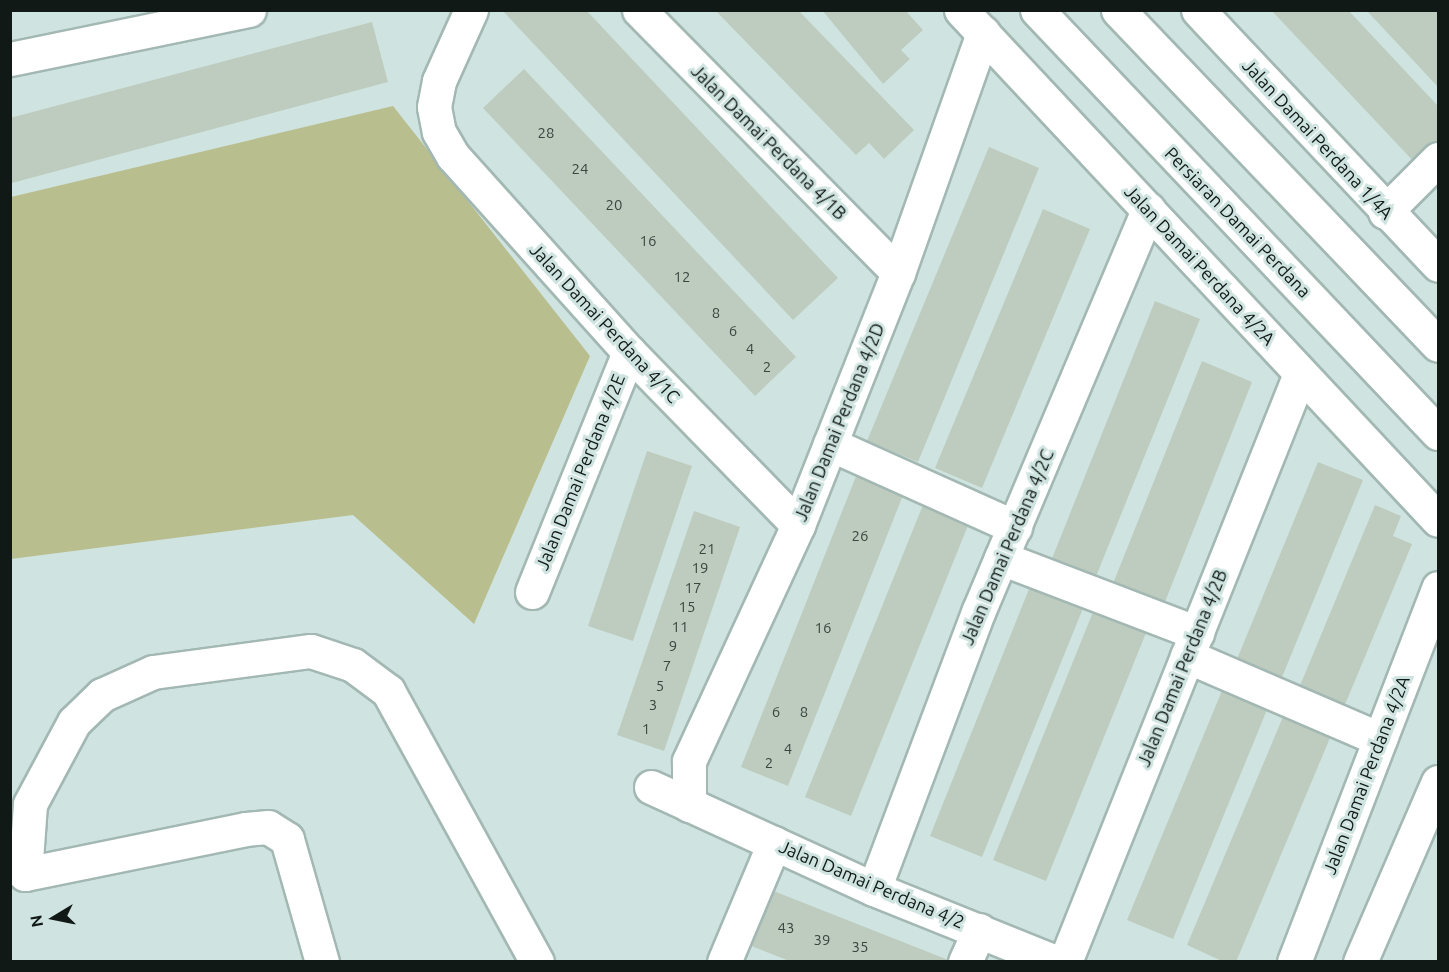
<!DOCTYPE html>
<html>
<head>
<meta charset="utf-8">
<style>
	body { margin:0 }
	#map { position:relative; width:1449px; height:972px; overflow:hidden; background:#cfe4e0; font-family:Ubuntu,sans-serif }
	div>[style] { position:absolute }
	[style*='--x'] { left:calc(var(--x)*1px); top:calc(var(--y)*1px); width:calc(var(--w)*1px); rotate:calc(var(--a)*1deg) }
	.green>* { inset:0; background:#b9be8e }
	.building>* { inset:0; background:#beccbf }
	.roads { filter:drop-shadow(2px 0 #a3b8b3) drop-shadow(-2px 0 #a3b8b3) drop-shadow(0 2px #a3b8b3) drop-shadow(0 -2px #a3b8b3) }
	.minor>* { height:33px; margin:-16.5px; padding:0 16.5px; transform-origin:16.5px; border-radius:16.5px; background:#fff }
	.major>* { height:33px; margin:-16.5px; padding:0 16.5px; transform-origin:16.5px; border-radius:16.5px; background:#fff }
	span { translate:-50% -50%; white-space:nowrap; text-align:center; line-height:1.15; -webkit-text-stroke:6px #cfe4e0; paint-order:stroke }
	.number-label { font-size:15px; color:#3c4641 }
	.number-label span { -webkit-text-stroke-width:0 }
	.street-label { font-size:18px; color:#111917 }
	.frame { position:absolute; inset:0; border:12px solid #111917; pointer-events:none }
	.north { position:absolute; left:24px; top:888px; width:60px; height:60px; -webkit-text-stroke:4px #cfe4e0; paint-order:stroke; rotate:260deg; font-size:16px; font-weight:700; line-height:24px; text-align:center; color:#111917 }
	.north::after { content:''; display:block; margin:auto; width:21px; height:27px; background:#111917; clip-path:polygon(50% 0,100% 100%,50% 72%,0 100%) }
</style>
</head>
<body>
<div id="map">
	<div class="green">
		<div style="clip-path:polygon(393px 106px,590px 356px,474px 624px,353px 515px,11px 559px,11px 197px)"></div>
	</div>
	<div class="building">
		<div style="clip-path:polygon(502px 10px,586px 10px,838px 278px,793px 320px)"></div>
		<div style="clip-path:polygon(715px 10px,798px 10px,914px 130px,884px 159px,869px 143px,856px 155px)"></div>
		<div style="clip-path:polygon(822px 10px,905px 10px,923px 30px,901px 50px,910px 59px,883px 84px)"></div>
		<div style="clip-path:polygon(1271px 10px,1348px 10px,1438px 106px,1438px 144px,1417px 165px)"></div>
		<div style="clip-path:polygon(1366px 10px,1438px 10px,1438px 87px,1382px 27px)"></div>
		<div style="clip-path:polygon(372px 22px,388px 82px,12px 183px,10px 118px)"></div>
		<div style="clip-path:polygon(524px 69px,796px 357px,755px 396px,483px 108px)"></div>
		<div style="clip-path:polygon(989px 147px,1039px 168px,918px 462px,867px 441px)"></div>
		<div style="clip-path:polygon(1043px 209px,1090px 229px,982px 488px,935px 468px)"></div>
		<div style="clip-path:polygon(1155px 301px,1200px 319px,1095px 579px,1051px 561px)"></div>
		<div style="clip-path:polygon(1202px 361px,1252px 382px,1163px 607px,1112px 586px)"></div>
		<div style="clip-path:polygon(647px 451px,692px 466px,633px 641px,588px 626px)"></div>
		<div style="clip-path:polygon(862px 461px,909px 480px,788px 786px,741px 767px)"></div>
		<div style="clip-path:polygon(1318px 462px,1363px 480px,1280px 682px,1235px 664px)"></div>
		<div style="clip-path:polygon(929px 490px,975px 508px,851px 816px,805px 797px)"></div>
		<div style="clip-path:polygon(1375px 505px,1401px 516px,1393px 536px,1412px 544px,1344px 707px,1299px 688px)"></div>
		<div style="clip-path:polygon(694px 511px,740px 527px,664px 751px,617px 735px)"></div>
		<div style="clip-path:polygon(1035px 574px,1088px 596px,982px 857px,930px 836px)"></div>
		<div style="clip-path:polygon(1097px 602px,1150px 623px,1046px 881px,993px 860px)"></div>
		<div style="clip-path:polygon(1226px 681px,1271px 700px,1173px 939px,1127px 920px)"></div>
		<div style="clip-path:polygon(1288px 705px,1335px 726px,1236px 962px,1224px 962px,1187px 945px)"></div>
		<div style="clip-path:polygon(771px 890px,951px 961px,792px 962px,749px 945px)"></div>
	</div>
	<div class="roads">
		<div class="minor">
			<div style="--x:471;--y:10;--w:78;--a:114.3"></div>
			<div style="--x:439;--y:81;--w:26;--a:101"></div>
			<div style="--x:434;--y:107;--w:25;--a:79"></div>
			<div style="--x:439;--y:132;--w:28;--a:60"></div>
			<div style="--x:453;--y:156;--w:263;--a:48.1"></div>
			<div style="--x:629;--y:352;--w:242;--a:45.7"></div>
			<div style="--x:639;--y:10;--w:369;--a:45.4"></div>
			<div style="--x:961;--y:10;--w:698;--a:46.91"></div>
			<div style="--x:1198;--y:10;--w:350;--a:46.7"></div>
			<div style="--x:10;--y:59;--w:244;--a:-11.6"></div>
			<div style="--x:1385;--y:212;--w:75;--a:-45"></div>
			<div style="--x:830;--y:444;--w:203;--a:24.2"></div>
			<div style="--x:1001;--y:558;--w:210;--a:20.9"></div>
			<div style="--x:532;--y:592;--w:259;--a:-68"></div>
			<div style="--x:1187;--y:656;--w:210;--a:23.3"></div>
			<div style="--x:651;--y:787;--w:245;--a:24.6"></div>
			<div style="--x:874;--y:889;--w:196;--a:21.9"></div>
			<div style="--x:689;--y:805;--w:44;--a:-90"></div>
			<div style="--x:689;--y:761;--w:260;--a:-65.2"></div>
			<div style="--x:798;--y:525;--w:271;--a:-68.4"></div>
			<div style="--x:898;--y:273;--w:255;--a:-70.5"></div>
			<div style="--x:874;--y:889;--w:298;--a:-69.4"></div>
			<div style="--x:979;--y:610;--w:435;--a:-67.1"></div>
			<div style="--x:322;--y:962;--w:128;--a:-105.9"></div>
			<div style="--x:287;--y:839;--w:22;--a:-148"></div>
			<div style="--x:268;--y:827;--w:22;--a:175"></div>
			<div style="--x:246;--y:829;--w:226;--a:168.5"></div>
			<div style="--x:25;--y:874;--w:70;--a:-85.9"></div>
			<div style="--x:30;--y:804;--w:93;--a:-61.8"></div>
			<div style="--x:74;--y:722;--w:39;--a:-44"></div>
			<div style="--x:102;--y:695;--w:56;--a:-24.3"></div>
			<div style="--x:153;--y:672;--w:159;--a:-7.6"></div>
			<div style="--x:311;--y:651;--w:44;--a:18.4"></div>
			<div style="--x:353;--y:665;--w:44;--a:36.6"></div>
			<div style="--x:388;--y:691;--w:309;--a:61.2"></div>
			<div style="--x:724;--y:962;--w:129;--a:-67.2"></div>
			<div style="--x:965;--y:962;--w:35;--a:-66"></div>
			<div style="--x:1065;--y:962;--w:633;--a:-68.22"></div>
			<div style="--x:1294;--y:962;--w:401;--a:-68.9"></div>
			<div style="--x:1360;--y:962;--w:196;--a:-66.6"></div>
		</div>
		<div class="major">
			<div style="--x:1037;--y:10;--w:583;--a:46.53"></div>
			<div style="--x:1118;--y:10;--w:463;--a:46.3"></div>
		</div>
	</div>
	<div class="number-label">
		<span style="left:546px;top:133px">28</span>
		<span style="left:580px;top:169px">24</span>
		<span style="left:614px;top:205px">20</span>
		<span style="left:648px;top:241px">16</span>
		<span style="left:682px;top:277px">12</span>
		<span style="left:716px;top:313px">8</span>
		<span style="left:733px;top:331px">6</span>
		<span style="left:750px;top:349px">4</span>
		<span style="left:767px;top:367px">2</span>
		<span style="left:860px;top:536px">26</span>
		<span style="left:707px;top:549px">21</span>
		<span style="left:700px;top:568px">19</span>
		<span style="left:693px;top:588px">17</span>
		<span style="left:687px;top:607px">15</span>
		<span style="left:680px;top:627px">11</span>
		<span style="left:823px;top:628px">16</span>
		<span style="left:673px;top:646px">9</span>
		<span style="left:667px;top:666px">7</span>
		<span style="left:660px;top:686px">5</span>
		<span style="left:653px;top:705px">3</span>
		<span style="left:776px;top:712px">6</span>
		<span style="left:804px;top:712px">8</span>
		<span style="left:646px;top:729px">1</span>
		<span style="left:788px;top:749px">4</span>
		<span style="left:769px;top:763px">2</span>
		<span style="left:786px;top:928px">43</span>
		<span style="left:822px;top:940px">39</span>
		<span style="left:860px;top:947px">35</span>
	</div>
	<div class="street-label">
		<span style="left:1318px;top:139px;rotate:47deg">Jalan Damai Perdana 1/4A</span>
		<span style="left:769px;top:142px;rotate:45deg">Jalan Damai Perdana 4/1B</span>
		<span style="left:1238px;top:222px;rotate:46deg">Persiaran Damai Perdana</span>
		<span style="left:1200px;top:265px;rotate:47deg">Jalan Damai Perdana 4/2A</span>
		<span style="left:605px;top:323px;rotate:47deg">Jalan Damai Perdana 4/1C</span>
		<span style="left:839px;top:422px;rotate:-68deg">Jalan Damai Perdana 4/2D</span>
		<span style="left:580px;top:472px;rotate:-68deg">Jalan Damai Perdana 4/2E</span>
		<span style="left:1007px;top:547px;rotate:-67deg">Jalan Damai Perdana 4/2C</span>
		<span style="left:1182px;top:668px;rotate:-68deg">Jalan Damai Perdana 4/2B</span>
		<span style="left:1366px;top:775px;rotate:-69deg">Jalan Damai Perdana 4/2A</span>
		<span style="left:872px;top:884px;rotate:23deg">Jalan Damai Perdana 4/2</span>
	</div>
	<div class="frame"></div>
	<div class="north">N</div>
</div>
</body>
</html>
